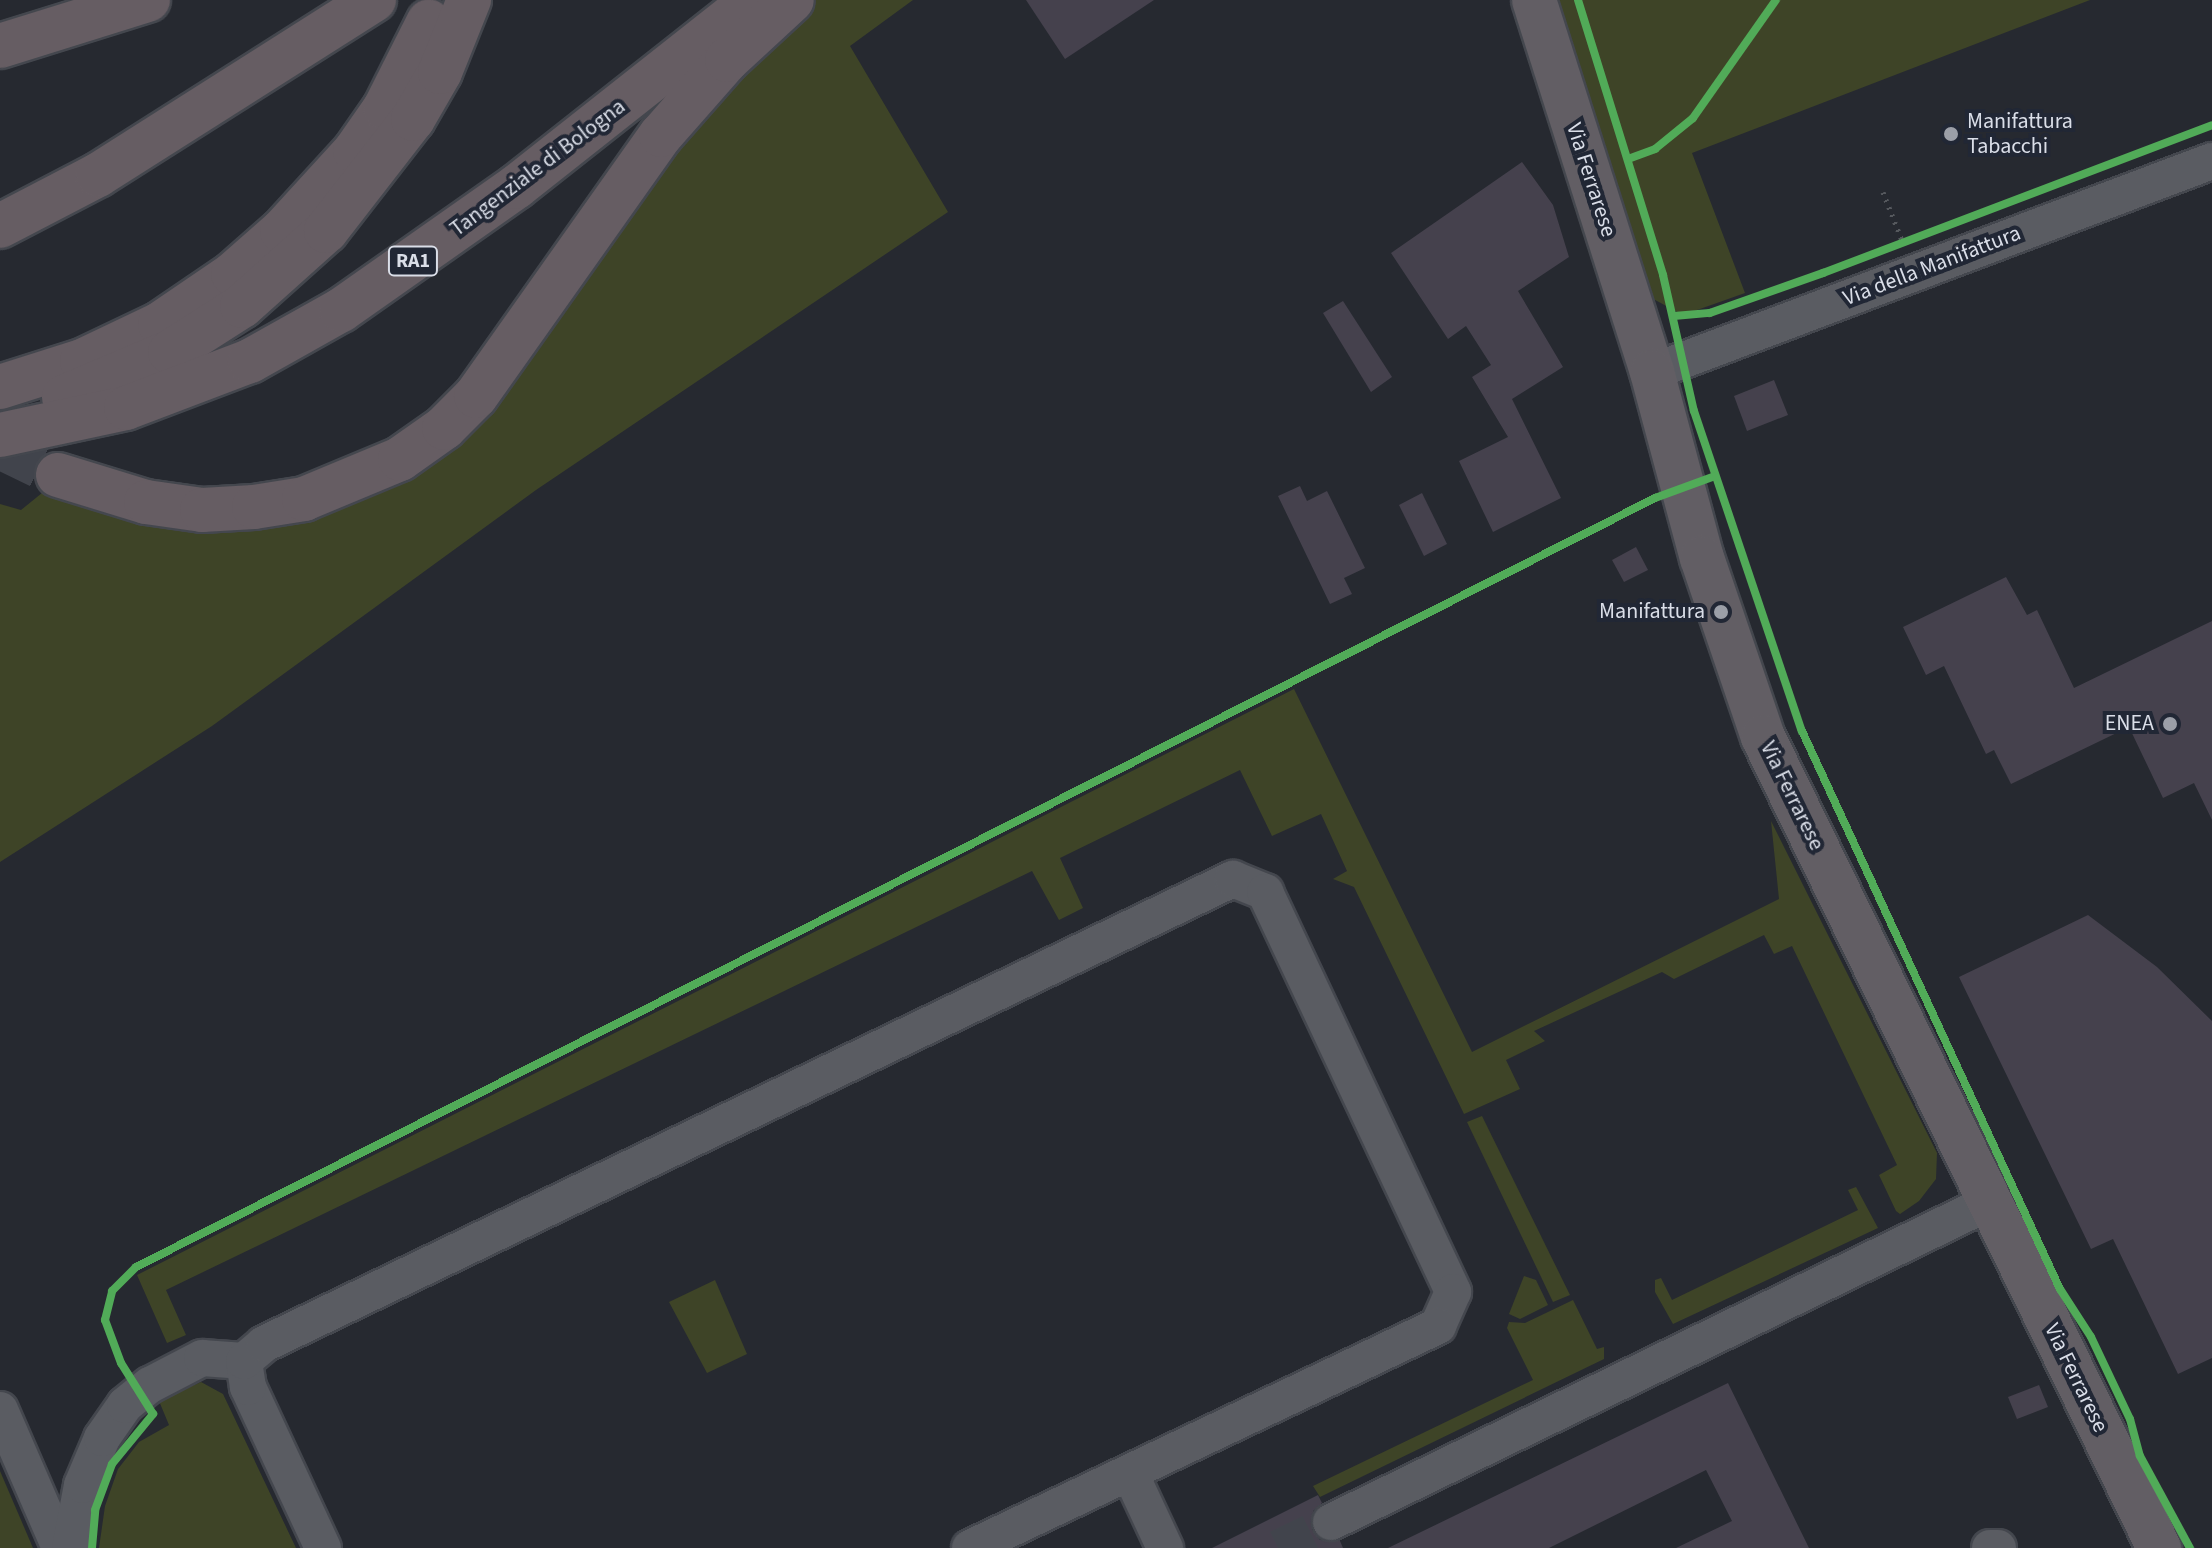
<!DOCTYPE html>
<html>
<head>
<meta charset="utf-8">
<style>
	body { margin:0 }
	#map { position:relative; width:2212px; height:1548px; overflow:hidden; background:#262930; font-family:"Source Sans 3",sans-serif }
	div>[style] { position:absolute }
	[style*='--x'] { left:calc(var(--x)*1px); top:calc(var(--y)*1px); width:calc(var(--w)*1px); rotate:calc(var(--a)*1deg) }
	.green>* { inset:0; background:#3e4427 }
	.building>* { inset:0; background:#45414d }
	.minor-tunnel>* { height:36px; margin-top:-18px; transform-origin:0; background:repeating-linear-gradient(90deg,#41444c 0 36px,transparent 0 54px) }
	.highway-tunnel>* { height:44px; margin-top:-22px; transform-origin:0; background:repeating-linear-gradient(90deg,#41444c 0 44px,transparent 0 66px) }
	.path>* { height:5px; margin-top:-2.5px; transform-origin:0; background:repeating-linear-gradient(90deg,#55585d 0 2px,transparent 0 8px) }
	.roads { filter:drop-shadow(2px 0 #44474e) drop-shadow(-2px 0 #44474e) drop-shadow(0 2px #44474e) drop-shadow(0 -2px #44474e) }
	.minor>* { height:36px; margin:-18px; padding:0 18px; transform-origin:18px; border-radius:18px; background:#5a5c62 }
	.major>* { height:44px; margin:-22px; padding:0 22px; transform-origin:22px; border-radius:22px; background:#625e64 }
	.highway>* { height:44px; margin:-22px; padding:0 22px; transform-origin:22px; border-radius:22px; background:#665d63 }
	.cycleway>* { height:8px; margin:-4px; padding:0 4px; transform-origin:4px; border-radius:4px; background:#51ab58 }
	.dots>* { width:22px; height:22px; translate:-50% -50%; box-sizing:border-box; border:4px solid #212735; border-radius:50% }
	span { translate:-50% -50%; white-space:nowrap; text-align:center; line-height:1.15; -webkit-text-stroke:8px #212735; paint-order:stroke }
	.shield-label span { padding:2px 6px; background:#212735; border:2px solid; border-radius:6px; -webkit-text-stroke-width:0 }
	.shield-label { font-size:20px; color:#dadee8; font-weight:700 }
	.poi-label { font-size:22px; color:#dadee8 }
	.left { translate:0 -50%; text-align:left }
	.right { translate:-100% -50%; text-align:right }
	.street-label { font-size:22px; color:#dadee8 }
</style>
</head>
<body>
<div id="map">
	<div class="green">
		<div style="clip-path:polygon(807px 0,913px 0,850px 46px,948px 212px,536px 490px,212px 726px,0 862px,0 504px,21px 510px,42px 493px,159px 525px,404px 469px,621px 206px)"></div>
		<div style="clip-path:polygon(1553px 0,2090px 0,1692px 153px,1745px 293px,1683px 315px,1644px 294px)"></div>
		<div style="clip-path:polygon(1294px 689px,1472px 1052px,1779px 899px,1771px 821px,1937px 1153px,1936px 1179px,1919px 1201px,1900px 1214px,1896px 1211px,1879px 1175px,1897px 1165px,1792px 946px,1774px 954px,1764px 935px,1674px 979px,1662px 972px,1534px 1031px,1545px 1041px,1506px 1060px,1520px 1089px,1464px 1114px,1354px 887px,1333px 879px,1347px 871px,1321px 814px,1272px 836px,1240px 770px,1060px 858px,1083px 908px,1059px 920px,1032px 871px,166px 1290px,186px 1335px,167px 1343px,137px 1275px)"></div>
		<div style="clip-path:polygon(1482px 1116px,1570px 1295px,1553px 1302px,1467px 1122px)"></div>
		<div style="clip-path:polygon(1856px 1187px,1878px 1228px,1673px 1324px,1655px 1292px,1655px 1280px,1661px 1278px,1672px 1300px,1858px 1210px,1848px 1190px)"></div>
		<div style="clip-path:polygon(1524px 1276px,1536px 1280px,1548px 1305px,1520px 1319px,1509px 1314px)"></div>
		<div style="clip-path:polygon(715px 1280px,747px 1354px,707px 1373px,669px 1302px)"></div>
		<div style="clip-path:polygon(1573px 1300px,1597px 1349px,1604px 1347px,1604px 1359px,1320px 1497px,1313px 1486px,1533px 1380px,1507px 1328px,1509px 1322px,1525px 1323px)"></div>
		<div style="clip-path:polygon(201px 1382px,223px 1394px,296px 1548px,99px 1548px,105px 1506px,118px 1469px,139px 1442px,169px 1425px,159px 1401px)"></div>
		<div style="clip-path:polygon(0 1471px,33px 1548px,0 1548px)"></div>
	</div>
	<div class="building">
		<div style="clip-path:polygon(1026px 0,1154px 0,1065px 59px)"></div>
		<div style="clip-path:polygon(1522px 162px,1553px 205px,1569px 257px,1518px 291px,1563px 367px,1512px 399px,1561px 498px,1493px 532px,1459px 461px,1508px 437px,1472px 377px,1491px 365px,1466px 326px,1448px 339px,1391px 253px)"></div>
		<div style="clip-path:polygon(1343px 301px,1392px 377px,1371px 392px,1323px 313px)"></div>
		<div style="clip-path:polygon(1774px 380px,1788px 415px,1747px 431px,1734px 396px)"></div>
		<div style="clip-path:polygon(1300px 486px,1307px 501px,1327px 491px,1365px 568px,1344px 578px,1352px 594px,1330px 604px,1278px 496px)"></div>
		<div style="clip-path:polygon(1422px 493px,1447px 544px,1424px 556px,1399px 505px)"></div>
		<div style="clip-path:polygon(1636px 547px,1648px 570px,1624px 582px,1612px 560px)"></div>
		<div style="clip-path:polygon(2006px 577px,2027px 615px,2037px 610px,2074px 688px,2212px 621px,2212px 820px,2194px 783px,2163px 798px,2129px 727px,2011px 784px,1994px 750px,1986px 754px,1944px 666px,1926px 675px,1903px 627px)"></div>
		<div style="clip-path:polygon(2088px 915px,2157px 967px,2212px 1021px,2212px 1358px,2178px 1374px,2113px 1239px,2091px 1249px,1959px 977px)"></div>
		<div style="clip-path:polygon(1728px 1383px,1809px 1548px,1676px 1548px,1732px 1521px,1706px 1470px,1549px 1548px,1388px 1548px)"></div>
		<div style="clip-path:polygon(2039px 1385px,2048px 1407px,2017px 1419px,2008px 1397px)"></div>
		<div style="clip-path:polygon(1318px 1495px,1322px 1503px,1313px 1511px,1312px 1530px,1320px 1540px,1340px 1541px,1343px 1548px,1212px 1548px)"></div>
	</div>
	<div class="minor-tunnel">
		<div style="--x:1278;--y:1548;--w:59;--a:-26.1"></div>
	</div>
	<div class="highway-tunnel">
		<div style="--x:0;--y:447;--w:64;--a:25.8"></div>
	</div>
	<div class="path">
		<div style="--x:1628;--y:159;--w:29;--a:-20"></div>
		<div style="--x:1655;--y:149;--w:49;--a:-39.2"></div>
		<div style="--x:1693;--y:118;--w:144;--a:-54.9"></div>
		<div style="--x:1883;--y:192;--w:55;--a:68.6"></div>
	</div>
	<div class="roads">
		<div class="minor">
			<div style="--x:1652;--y:372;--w:598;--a:-20.65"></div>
			<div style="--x:0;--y:1410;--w:150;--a:66.5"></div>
			<div style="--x:1130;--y:1473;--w:83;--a:65"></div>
			<div style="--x:1331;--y:1522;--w:733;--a:-25.9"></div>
			<div style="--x:70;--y:1548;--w:64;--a:-79.2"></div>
			<div style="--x:82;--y:1485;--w:51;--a:-66.9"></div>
			<div style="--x:102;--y:1438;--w:40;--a:-55.1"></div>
			<div style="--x:125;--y:1405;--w:32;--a:-39"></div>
			<div style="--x:150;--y:1385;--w:59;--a:-27.4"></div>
			<div style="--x:202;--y:1358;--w:42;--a:4.1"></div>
			<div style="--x:323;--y:1548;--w:178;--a:-115"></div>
			<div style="--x:248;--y:1387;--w:26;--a:-99"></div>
			<div style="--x:244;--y:1361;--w:26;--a:-40"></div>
			<div style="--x:264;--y:1344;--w:1075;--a:-25.64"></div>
			<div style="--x:1233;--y:879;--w:35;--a:22"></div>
			<div style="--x:1265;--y:892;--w:442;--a:64.8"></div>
			<div style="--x:1453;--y:1292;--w:37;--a:114"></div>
			<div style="--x:1438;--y:1326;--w:518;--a:154.62"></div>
			<div style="--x:1990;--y:1548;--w:8;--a:0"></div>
		</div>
		<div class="major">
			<div style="--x:1534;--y:0;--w:390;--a:72.4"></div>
			<div style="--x:1652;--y:372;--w:193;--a:75"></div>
			<div style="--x:1702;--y:558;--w:189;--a:71.2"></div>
			<div style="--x:1763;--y:737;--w:903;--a:63.97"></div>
		</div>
		<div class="highway">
			<div style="--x:0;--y:46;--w:155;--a:-17.3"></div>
			<div style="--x:0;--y:226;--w:110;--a:-27.5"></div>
			<div style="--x:98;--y:175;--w:327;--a:-32.4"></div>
			<div style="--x:0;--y:387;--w:86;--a:-17.6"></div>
			<div style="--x:82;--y:361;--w:86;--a:-25.4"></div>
			<div style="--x:160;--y:324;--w:88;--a:-34.4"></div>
			<div style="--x:233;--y:274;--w:65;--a:-41.3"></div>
			<div style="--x:282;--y:231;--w:108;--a:-47.6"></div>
			<div style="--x:355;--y:151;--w:52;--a:-55.1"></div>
			<div style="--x:385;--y:108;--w:97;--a:-63.2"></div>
			<div style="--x:64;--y:397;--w:115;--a:-23"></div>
			<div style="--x:170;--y:352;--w:85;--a:-32.6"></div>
			<div style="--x:242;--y:306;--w:113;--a:-41.8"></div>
			<div style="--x:326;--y:231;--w:142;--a:-52.2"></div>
			<div style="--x:413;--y:119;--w:54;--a:-60.1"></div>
			<div style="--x:440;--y:72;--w:78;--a:-68.1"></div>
			<div style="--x:0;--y:435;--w:129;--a:-12.1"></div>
			<div style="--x:126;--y:408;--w:133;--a:-20.8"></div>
			<div style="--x:250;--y:361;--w:104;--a:-29.3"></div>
			<div style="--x:341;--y:310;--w:214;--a:-35.1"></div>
			<div style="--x:516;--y:187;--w:302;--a:-38.3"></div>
			<div style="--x:58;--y:475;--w:92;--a:17.1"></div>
			<div style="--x:146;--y:502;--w:57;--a:8.1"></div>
			<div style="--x:202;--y:510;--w:52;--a:-3.3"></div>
			<div style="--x:254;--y:507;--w:51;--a:-9.1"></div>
			<div style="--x:304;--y:499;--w:104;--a:-22.6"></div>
			<div style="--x:400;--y:459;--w:54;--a:-35.2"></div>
			<div style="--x:444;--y:428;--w:45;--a:-45"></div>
			<div style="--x:476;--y:396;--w:320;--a:-54.7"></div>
			<div style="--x:661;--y:135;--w:100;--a:-48.7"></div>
			<div style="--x:727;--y:60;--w:88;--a:-42.7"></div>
		</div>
	</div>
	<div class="cycleway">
		<div style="--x:1578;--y:0;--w:288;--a:72.8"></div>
		<div style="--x:1663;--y:275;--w:139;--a:77.2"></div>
		<div style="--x:1694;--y:411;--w:338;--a:71.4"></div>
		<div style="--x:1802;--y:731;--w:615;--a:65.19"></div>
		<div style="--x:2060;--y:1289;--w:57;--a:57.1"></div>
		<div style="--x:2091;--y:1337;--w:91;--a:64.6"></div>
		<div style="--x:2130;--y:1419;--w:38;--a:75"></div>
		<div style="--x:2140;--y:1456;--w:105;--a:61.5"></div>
		<div style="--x:1628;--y:159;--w:29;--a:-20"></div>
		<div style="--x:1655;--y:149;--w:49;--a:-39.2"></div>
		<div style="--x:1693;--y:118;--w:144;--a:-54.9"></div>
		<div style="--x:1674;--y:316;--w:36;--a:-5"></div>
		<div style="--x:1710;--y:313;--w:120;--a:-19.5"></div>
		<div style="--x:1823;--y:273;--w:416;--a:-20.8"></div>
		<div style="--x:92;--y:1548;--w:38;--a:-85"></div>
		<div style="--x:95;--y:1510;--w:49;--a:-69.7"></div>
		<div style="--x:112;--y:1464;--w:65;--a:-50.6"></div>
		<div style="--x:153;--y:1414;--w:60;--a:-122.1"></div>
		<div style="--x:121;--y:1363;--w:46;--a:-110.4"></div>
		<div style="--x:105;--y:1320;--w:30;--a:-76"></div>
		<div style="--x:112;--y:1291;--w:34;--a:-45"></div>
		<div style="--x:136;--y:1267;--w:1703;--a:-26.85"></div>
		<div style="--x:1655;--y:498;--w:64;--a:-20.1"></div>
	</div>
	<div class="dots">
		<div style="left:1951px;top:134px;background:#9b9fa8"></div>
		<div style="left:1721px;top:612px;background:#9b9fa8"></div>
		<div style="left:2170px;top:724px;background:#9b9fa8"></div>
	</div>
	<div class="shield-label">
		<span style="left:413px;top:261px">RA1</span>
	</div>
	<div class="poi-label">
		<span class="left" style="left:1967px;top:134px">Manifattura<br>Tabacchi</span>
		<span class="right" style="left:1705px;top:612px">Manifattura</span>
		<span class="right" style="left:2154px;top:724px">ENEA</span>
	</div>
	<div class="street-label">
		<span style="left:538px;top:168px;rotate:-37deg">Tangenziale di Bologna</span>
		<span style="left:1591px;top:180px;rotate:72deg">Via Ferrarese</span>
		<span style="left:1932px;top:266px;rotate:-21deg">Via della Manifattura</span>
		<span style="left:1792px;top:796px;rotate:64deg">Via Ferrarese</span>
		<span style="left:2076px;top:1378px;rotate:64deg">Via Ferrarese</span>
	</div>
</div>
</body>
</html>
